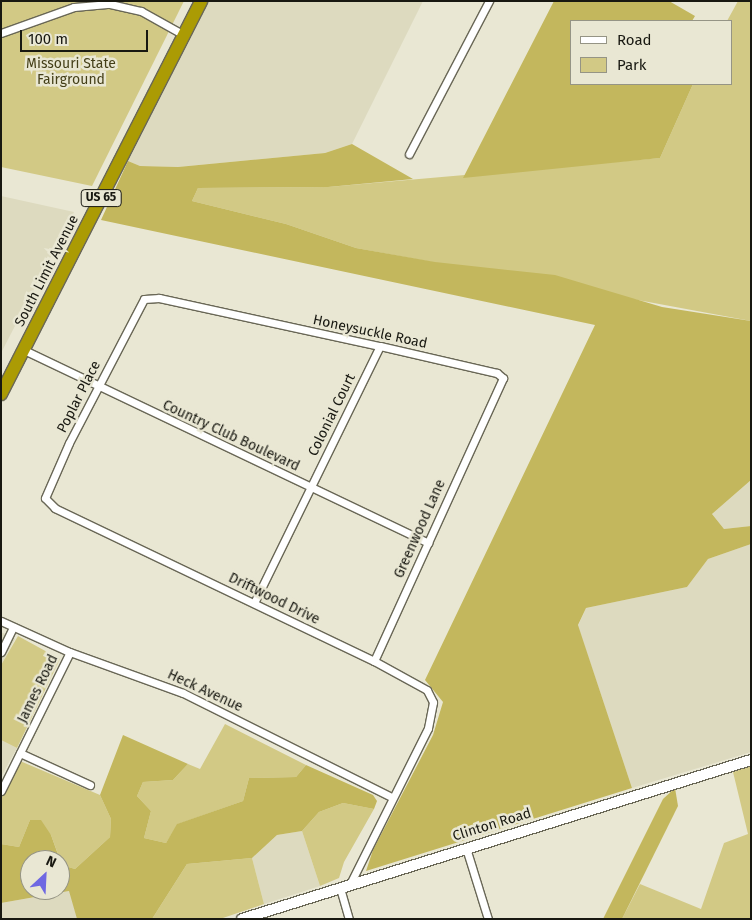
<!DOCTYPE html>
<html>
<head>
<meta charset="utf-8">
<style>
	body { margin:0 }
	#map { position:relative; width:752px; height:920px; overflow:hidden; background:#e9e7d3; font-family:"Fira Sans",sans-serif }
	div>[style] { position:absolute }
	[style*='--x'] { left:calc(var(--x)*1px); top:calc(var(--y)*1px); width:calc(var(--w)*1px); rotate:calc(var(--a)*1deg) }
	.built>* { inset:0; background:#dddabf }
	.green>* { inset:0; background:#d2c985 }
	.forest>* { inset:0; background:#c3b75d }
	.roads { filter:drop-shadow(1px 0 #696756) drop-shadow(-1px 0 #696756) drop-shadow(0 1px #696756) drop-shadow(0 -1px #696756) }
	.street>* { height:7px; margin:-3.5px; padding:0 3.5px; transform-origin:3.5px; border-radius:3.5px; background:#fff }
	.secondary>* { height:10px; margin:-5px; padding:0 5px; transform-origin:5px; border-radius:5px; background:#fff }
	.highway>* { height:12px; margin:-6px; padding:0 6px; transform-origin:6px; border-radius:6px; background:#ab9b04 }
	span { translate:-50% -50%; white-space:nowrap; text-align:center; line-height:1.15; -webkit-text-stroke:5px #e9e7d3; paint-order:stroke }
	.shield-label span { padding:1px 4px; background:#e9e7d3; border:1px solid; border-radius:4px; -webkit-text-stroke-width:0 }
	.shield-label { font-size:12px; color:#181811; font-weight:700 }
	.park-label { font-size:14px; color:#443f18 }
	.street-label { font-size:14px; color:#181811 }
	.frame { position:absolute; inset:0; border:2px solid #181811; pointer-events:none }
	.legend { position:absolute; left:570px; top:20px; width:162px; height:65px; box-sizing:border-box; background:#e9e7d3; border:1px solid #959485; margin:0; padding:6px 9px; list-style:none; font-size:15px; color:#181811 }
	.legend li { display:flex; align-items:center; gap:10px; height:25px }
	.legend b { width:25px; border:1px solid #959485 }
	.north { position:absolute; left:20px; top:850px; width:50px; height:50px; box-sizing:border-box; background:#e9e7d3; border:1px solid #959485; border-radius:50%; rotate:25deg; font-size:14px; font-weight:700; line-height:20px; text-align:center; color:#181811 }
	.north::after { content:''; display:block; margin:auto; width:18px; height:22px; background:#6f68e2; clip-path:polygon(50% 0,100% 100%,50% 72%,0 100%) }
	.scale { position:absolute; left:20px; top:30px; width:128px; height:22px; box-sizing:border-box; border:2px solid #181811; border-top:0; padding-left:6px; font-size:15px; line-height:18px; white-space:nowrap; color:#181811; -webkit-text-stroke:4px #e9e7d3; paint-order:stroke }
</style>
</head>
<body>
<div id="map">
	<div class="built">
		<div style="clip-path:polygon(209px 1px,423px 1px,352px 144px,325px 153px,178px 167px,140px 166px,128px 161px)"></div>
		<div style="clip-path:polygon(1px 196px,74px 212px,1px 353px)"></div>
		<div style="clip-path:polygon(751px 480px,751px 526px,724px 529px,712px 514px)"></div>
		<div style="clip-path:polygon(751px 544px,751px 752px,632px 788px,578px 626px,586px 608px,687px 587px,708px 559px)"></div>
		<div style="clip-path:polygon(1px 632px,15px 639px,1px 665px)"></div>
		<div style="clip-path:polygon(1px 740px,17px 748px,1px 777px)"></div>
		<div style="clip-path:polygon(302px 831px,320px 886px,264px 904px,252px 858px,277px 835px)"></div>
		<div style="clip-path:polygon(70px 891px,77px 919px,1px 919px,1px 903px)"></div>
	</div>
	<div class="green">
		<div style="clip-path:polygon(1px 1px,184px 1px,92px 186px,1px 167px)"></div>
		<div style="clip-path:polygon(738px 1px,751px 1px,751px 321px,356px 248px,286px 224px,192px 201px,198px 188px,328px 187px,660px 158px,693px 84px,731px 84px,731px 21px,727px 21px)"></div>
		<div style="clip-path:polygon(18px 636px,60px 659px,17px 748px,1px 740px,1px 665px)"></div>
		<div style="clip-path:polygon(225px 724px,306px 765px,296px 777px,249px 778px,243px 801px,178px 824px,166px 843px,144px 838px,151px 811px,137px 796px,143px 782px,173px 780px,188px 764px,200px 769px)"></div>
		<div style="clip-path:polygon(20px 761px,100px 795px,111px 819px,110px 837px,75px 869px,62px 865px,51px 835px,30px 820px,19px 847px,1px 844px,1px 799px)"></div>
		<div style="clip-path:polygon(751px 766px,751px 919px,622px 919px,640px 884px,701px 909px,724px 843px,748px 834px,733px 772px)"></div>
		<div style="clip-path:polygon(343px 803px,374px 809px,344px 862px,339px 878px,320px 886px,302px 831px,319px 812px)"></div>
		<div style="clip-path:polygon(252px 858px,264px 904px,220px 919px,152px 919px,187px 864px)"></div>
	</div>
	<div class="forest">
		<div style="clip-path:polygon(554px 1px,669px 1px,695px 16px,692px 21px,571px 21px,571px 84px,693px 84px,660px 158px,463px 178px)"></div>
		<div style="clip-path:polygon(352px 144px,413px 179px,328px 187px,198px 188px,192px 201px,286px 224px,356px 248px,435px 262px,555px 275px,662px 307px,751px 321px,751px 480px,712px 514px,724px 529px,751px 526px,751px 544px,708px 559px,687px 587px,586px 608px,578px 625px,632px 788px,366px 871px,373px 850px,433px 735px,443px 702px,425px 680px,595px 325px,101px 220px,128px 161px,140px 166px,178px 167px,325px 153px)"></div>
		<div style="clip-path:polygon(123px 735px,188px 764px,173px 780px,143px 782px,137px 796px,151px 811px,144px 838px,166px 843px,177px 824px,243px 801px,249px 778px,296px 777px,306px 765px,373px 795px,377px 801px,374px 809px,343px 803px,319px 812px,302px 831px,277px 835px,252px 858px,187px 864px,152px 919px,77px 919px,69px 891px,1px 903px,1px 844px,19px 847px,30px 820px,41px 820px,51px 835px,60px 860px,30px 860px,30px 890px,60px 890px,60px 861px,62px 865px,75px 869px,110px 837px,111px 819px,100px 795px)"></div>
		<div style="clip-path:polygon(675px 788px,678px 806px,622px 919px,603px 919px,663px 799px)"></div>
	</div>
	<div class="roads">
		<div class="street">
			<div style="--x:1;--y:33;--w:77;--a:-19.6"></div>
			<div style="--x:74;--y:7;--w:36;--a:-5"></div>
			<div style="--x:110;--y:4;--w:32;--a:13"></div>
			<div style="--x:141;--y:11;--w:49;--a:29.2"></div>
			<div style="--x:409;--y:154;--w:173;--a:-62.4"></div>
			<div style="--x:24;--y:350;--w:448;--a:25.5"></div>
			<div style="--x:254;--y:603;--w:286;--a:-63.9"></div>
			<div style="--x:1;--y:621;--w:72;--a:24.4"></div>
			<div style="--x:67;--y:651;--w:123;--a:19.9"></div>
			<div style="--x:183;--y:693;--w:233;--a:26.5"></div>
			<div style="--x:1;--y:652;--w:28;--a:-64"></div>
			<div style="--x:20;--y:753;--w:77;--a:24.6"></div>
			<div style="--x:1;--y:791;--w:155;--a:-63.6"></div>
			<div style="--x:466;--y:848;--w:74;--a:72.8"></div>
			<div style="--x:350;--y:884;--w:174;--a:-63.4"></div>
			<div style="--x:428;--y:728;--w:26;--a:-79"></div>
			<div style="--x:433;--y:702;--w:13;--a:-117"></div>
			<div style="--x:427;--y:690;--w:60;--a:-151.3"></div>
			<div style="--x:374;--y:661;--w:354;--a:-154.4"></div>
			<div style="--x:55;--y:508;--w:14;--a:-135"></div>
			<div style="--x:45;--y:498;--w:60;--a:-66.4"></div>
			<div style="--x:69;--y:443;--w:162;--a:-62.5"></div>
			<div style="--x:144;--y:299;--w:15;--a:-4"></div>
			<div style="--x:159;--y:298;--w:226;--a:12.3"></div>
			<div style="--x:380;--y:346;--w:120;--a:13"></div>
			<div style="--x:497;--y:373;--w:8;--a:40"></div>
			<div style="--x:503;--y:378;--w:311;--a:114.5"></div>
			<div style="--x:340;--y:888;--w:32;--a:74"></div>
		</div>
		<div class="secondary">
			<div style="--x:242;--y:919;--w:533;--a:-17.35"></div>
		</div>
		<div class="highway">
			<div style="--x:1;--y:394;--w:441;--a:-63"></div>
		</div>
	</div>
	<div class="shield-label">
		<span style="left:101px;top:198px">US 65</span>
	</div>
	<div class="park-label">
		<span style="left:71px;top:72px">Missouri State<br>Fairground</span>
	</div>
	<div class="street-label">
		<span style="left:47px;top:271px;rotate:-63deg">South Limit Avenue</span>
		<span style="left:370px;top:332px;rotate:12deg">Honeysuckle Road</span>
		<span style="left:79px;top:397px;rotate:-63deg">Poplar Place</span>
		<span style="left:332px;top:415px;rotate:-64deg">Colonial Court</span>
		<span style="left:231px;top:436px;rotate:25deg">Country Club Boulevard</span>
		<span style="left:420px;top:529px;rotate:-66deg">Greenwood Lane</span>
		<span style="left:274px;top:599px;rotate:26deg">Driftwood Drive</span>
		<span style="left:38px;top:689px;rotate:-64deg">James Road</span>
		<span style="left:205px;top:691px;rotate:25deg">Heck Avenue</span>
		<span style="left:492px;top:825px;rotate:-17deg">Clinton Road</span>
	</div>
	<div class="frame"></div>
	<ul class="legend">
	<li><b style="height:6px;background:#fff"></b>Road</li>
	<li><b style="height:14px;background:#d2c985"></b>Park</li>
	</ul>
	<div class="north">N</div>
	<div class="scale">100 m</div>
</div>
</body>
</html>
